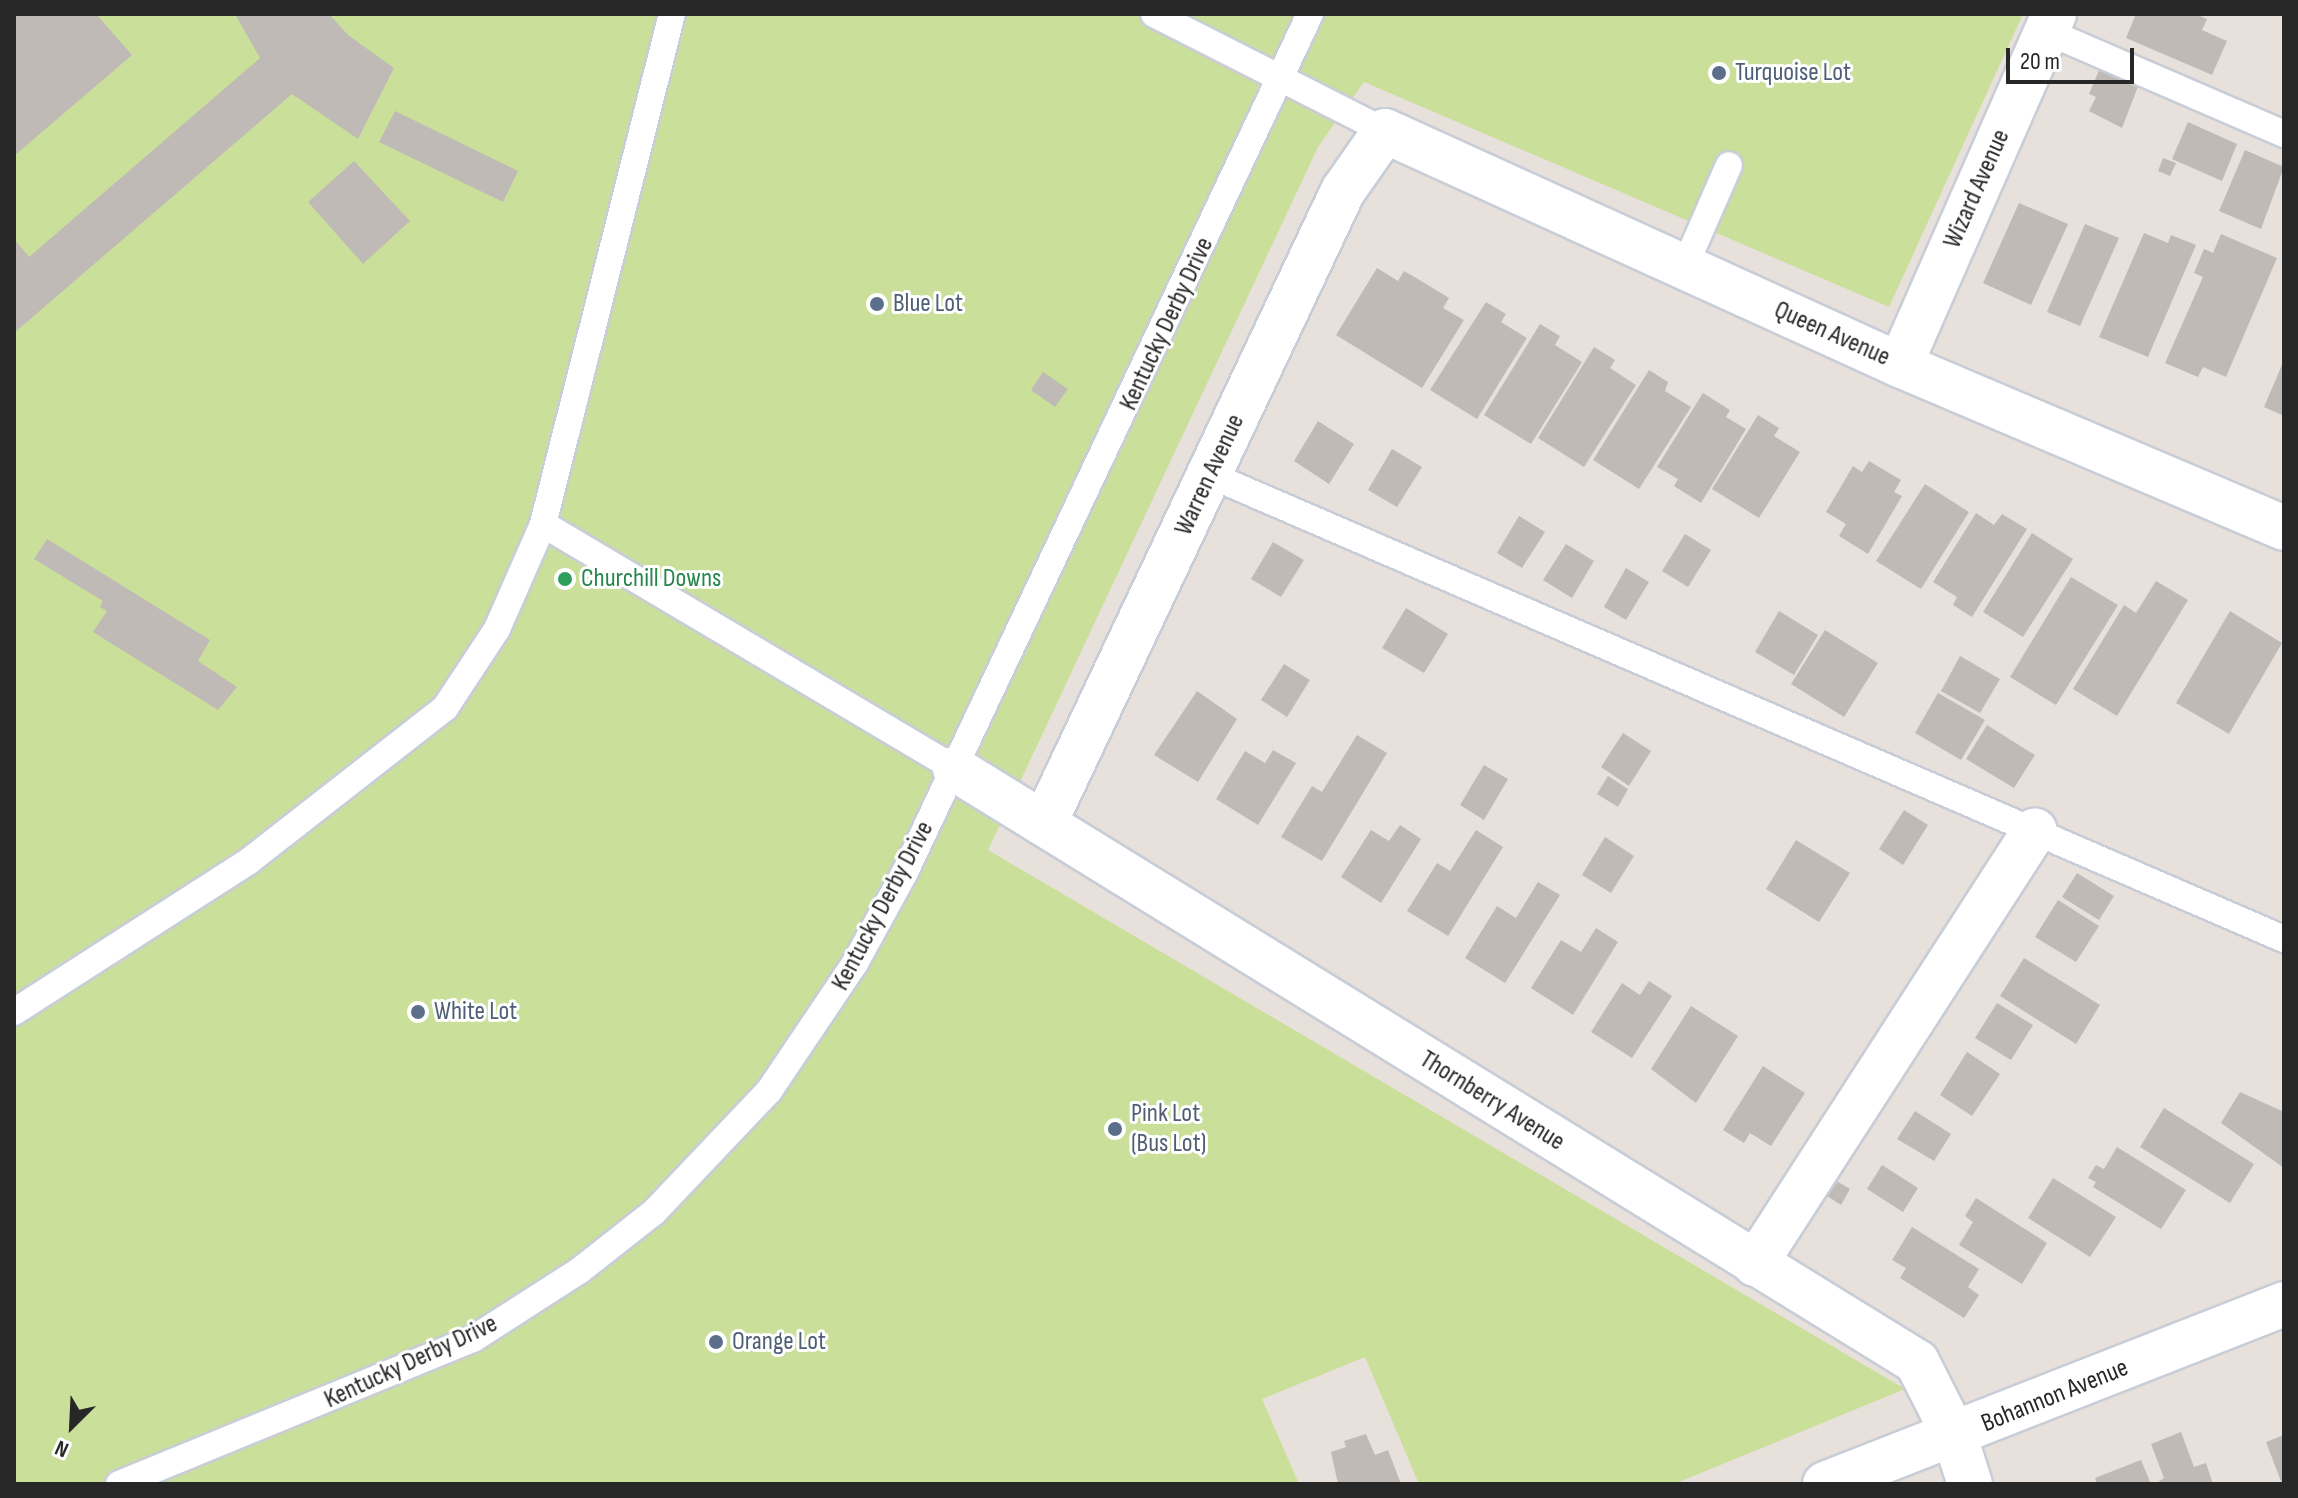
<!DOCTYPE html>
<html>
<head>
<meta charset="utf-8">
<style>
	body { margin:0 }
	#map { position:relative; width:2298px; height:1498px; overflow:hidden; background:#e8e0da; font-family:"Sofia Sans Condensed",sans-serif }
	div>[style] { position:absolute }
	[style*='--x'] { left:calc(var(--x)*1px); top:calc(var(--y)*1px); width:calc(var(--w)*1px); rotate:calc(var(--a)*1deg) }
	.pitch>* { inset:0; background:#cadf99 }
	.building>* { inset:0; background:#c0bab6 }
	.roads { filter:drop-shadow(2px 0 #c8cdd7) drop-shadow(-2px 0 #c8cdd7) drop-shadow(0 2px #c8cdd7) drop-shadow(0 -2px #c8cdd7) }
	.lane>* { height:26px; margin:-13px; padding:0 13px; transform-origin:13px; border-radius:13px; background:#fff }
	.street>* { height:44px; margin:-22px; padding:0 22px; transform-origin:22px; border-radius:22px; background:#fff }
	.dots>* { width:22px; height:22px; translate:-50% -50%; box-sizing:border-box; border:4px solid #fff; border-radius:50% }
	span { translate:-50% -50%; white-space:nowrap; text-align:center; line-height:1.15; -webkit-text-stroke:6px #fff; paint-order:stroke }
	.service-label { font-size:26px; color:#4e5e75 }
	.left { translate:0 -50%; text-align:left }
	.street-label { font-size:26px; color:#272727 }
	.leisure-label { font-size:26px; color:#27864d }
	.frame { position:absolute; inset:0; border:16px solid #272727; pointer-events:none }
	.north { position:absolute; left:32px; top:1386px; width:80px; height:80px; -webkit-text-stroke:6px #fff; paint-order:stroke; rotate:204deg; font-size:22px; font-weight:700; line-height:32px; text-align:center; color:#272727 }
	.north::after { content:''; display:block; margin:auto; width:28px; height:36px; background:#272727; clip-path:polygon(50% 0,100% 100%,50% 72%,0 100%) }
	.scale { position:absolute; left:2006px; top:48px; width:128px; height:36px; box-sizing:border-box; border:4px solid #272727; border-top:0; padding-left:10px; font-size:24px; line-height:28px; white-space:nowrap; color:#272727; -webkit-text-stroke:6px #fff; paint-order:stroke }
</style>
</head>
<body>
<div id="map">
	<div class="pitch">
		<div style="clip-path:polygon(14px 14px,2023px 14px,1889px 307px,1364px 82px,1318px 147px,988px 850px,1905px 1389px,1674px 1484px,1419px 1484px,1365px 1357px,1262px 1399px,1299px 1484px,14px 1484px)"></div>
	</div>
	<div class="building">
		<div style="clip-path:polygon(14px 14px,96px 14px,132px 55px,14px 156px)"></div>
		<div style="clip-path:polygon(235px 14px,329px 14px,348px 35px,394px 68px,358px 139px,292px 94px,14px 333px,14px 239px,29px 257px,260px 58px)"></div>
		<div style="clip-path:polygon(2136px 14px,2195px 14px,2207px 19px,2202px 30px,2227px 41px,2212px 75px,2126px 38px)"></div>
		<div style="clip-path:polygon(2100px 68px,2139px 84px,2122px 128px,2089px 111px,2096px 97px,2089px 94px)"></div>
		<div style="clip-path:polygon(395px 111px,518px 171px,503px 202px,379px 142px)"></div>
		<div style="clip-path:polygon(2188px 122px,2237px 144px,2222px 181px,2172px 159px)"></div>
		<div style="clip-path:polygon(2245px 150px,2284px 167px,2261px 229px,2219px 211px)"></div>
		<div style="clip-path:polygon(2163px 158px,2176px 163px,2170px 176px,2158px 171px)"></div>
		<div style="clip-path:polygon(354px 161px,410px 221px,363px 264px,308px 202px)"></div>
		<div style="clip-path:polygon(2019px 203px,2068px 224px,2031px 305px,1983px 283px)"></div>
		<div style="clip-path:polygon(2085px 224px,2119px 238px,2080px 326px,2047px 312px)"></div>
		<div style="clip-path:polygon(2144px 233px,2168px 243px,2171px 235px,2196px 245px,2148px 357px,2099px 337px)"></div>
		<div style="clip-path:polygon(2221px 234px,2277px 258px,2226px 377px,2203px 367px,2198px 377px,2165px 363px,2203px 277px,2194px 273px,2204px 249px,2213px 253px)"></div>
		<div style="clip-path:polygon(1377px 268px,1398px 281px,1404px 271px,1413px 276px,1449px 298px,1443px 308px,1464px 320px,1422px 388px,1336px 335px)"></div>
		<div style="clip-path:polygon(1486px 302px,1506px 314px,1501px 322px,1527px 338px,1477px 419px,1430px 390px)"></div>
		<div style="clip-path:polygon(1540px 324px,1560px 336px,1555px 345px,1582px 362px,1531px 444px,1484px 415px)"></div>
		<div style="clip-path:polygon(1594px 347px,1615px 360px,1610px 368px,1636px 385px,1584px 467px,1538px 438px)"></div>
		<div style="clip-path:polygon(2284px 360px,2284px 416px,2264px 407px)"></div>
		<div style="clip-path:polygon(1649px 370px,1668px 382px,1665px 391px,1691px 407px,1639px 489px,1593px 460px)"></div>
		<div style="clip-path:polygon(1043px 372px,1068px 389px,1055px 407px,1031px 390px)"></div>
		<div style="clip-path:polygon(1703px 393px,1730px 410px,1726px 417px,1746px 429px,1701px 503px,1674px 486px,1678px 479px,1657px 467px)"></div>
		<div style="clip-path:polygon(1758px 415px,1779px 428px,1774px 436px,1800px 452px,1759px 518px,1712px 489px)"></div>
		<div style="clip-path:polygon(1318px 421px,1354px 444px,1329px 484px,1294px 461px)"></div>
		<div style="clip-path:polygon(1392px 449px,1422px 467px,1397px 507px,1368px 490px)"></div>
		<div style="clip-path:polygon(1869px 461px,1901px 480px,1894px 492px,1902px 496px,1868px 554px,1839px 536px,1846px 524px,1826px 512px,1853px 466px,1862px 472px)"></div>
		<div style="clip-path:polygon(1925px 484px,1969px 512px,1921px 589px,1876px 561px)"></div>
		<div style="clip-path:polygon(1976px 513px,1994px 525px,2002px 514px,2027px 529px,1972px 617px,1953px 605px,1957px 597px,1933px 582px)"></div>
		<div style="clip-path:polygon(1519px 516px,1545px 532px,1522px 568px,1497px 553px)"></div>
		<div style="clip-path:polygon(2032px 533px,2073px 559px,2023px 637px,1983px 612px)"></div>
		<div style="clip-path:polygon(1685px 534px,1711px 550px,1688px 587px,1662px 571px)"></div>
		<div style="clip-path:polygon(47px 539px,210px 640px,198px 661px,237px 687px,218px 710px,93px 632px,107px 611px,100px 607px,103px 601px,34px 559px)"></div>
		<div style="clip-path:polygon(1273px 542px,1304px 560px,1281px 597px,1251px 579px)"></div>
		<div style="clip-path:polygon(1566px 544px,1594px 561px,1572px 598px,1543px 580px)"></div>
		<div style="clip-path:polygon(1626px 568px,1649px 582px,1626px 620px,1604px 607px)"></div>
		<div style="clip-path:polygon(2071px 577px,2118px 605px,2056px 705px,2010px 677px)"></div>
		<div style="clip-path:polygon(2156px 581px,2188px 600px,2117px 716px,2073px 689px,2124px 605px,2136px 613px)"></div>
		<div style="clip-path:polygon(1406px 608px,1448px 634px,1424px 673px,1382px 648px)"></div>
		<div style="clip-path:polygon(1779px 611px,1818px 635px,1794px 675px,1755px 652px)"></div>
		<div style="clip-path:polygon(2230px 611px,2282px 643px,2229px 734px,2176px 703px)"></div>
		<div style="clip-path:polygon(1825px 630px,1878px 663px,1844px 717px,1791px 684px)"></div>
		<div style="clip-path:polygon(1960px 656px,2000px 679px,1980px 713px,1941px 691px)"></div>
		<div style="clip-path:polygon(1284px 664px,1310px 680px,1287px 717px,1261px 700px)"></div>
		<div style="clip-path:polygon(1197px 691px,1237px 719px,1198px 782px,1154px 755px)"></div>
		<div style="clip-path:polygon(1938px 693px,1985px 720px,1961px 760px,1915px 733px)"></div>
		<div style="clip-path:polygon(1987px 725px,2035px 755px,2014px 788px,1966px 759px)"></div>
		<div style="clip-path:polygon(1623px 733px,1651px 751px,1629px 786px,1601px 767px)"></div>
		<div style="clip-path:polygon(1357px 735px,1387px 753px,1322px 861px,1281px 837px,1312px 786px,1322px 792px)"></div>
		<div style="clip-path:polygon(1273px 750px,1296px 763px,1258px 825px,1216px 799px,1245px 751px,1265px 763px)"></div>
		<div style="clip-path:polygon(1484px 765px,1508px 779px,1484px 820px,1460px 805px)"></div>
		<div style="clip-path:polygon(1608px 776px,1628px 789px,1618px 807px,1597px 794px)"></div>
		<div style="clip-path:polygon(1904px 810px,1928px 825px,1903px 865px,1879px 849px)"></div>
		<div style="clip-path:polygon(1400px 825px,1421px 839px,1381px 903px,1341px 877px,1371px 830px,1389px 841px)"></div>
		<div style="clip-path:polygon(1476px 830px,1503px 847px,1448px 936px,1407px 911px,1437px 863px,1450px 871px)"></div>
		<div style="clip-path:polygon(1605px 837px,1634px 856px,1611px 893px,1582px 875px)"></div>
		<div style="clip-path:polygon(1796px 840px,1850px 873px,1819px 922px,1766px 889px)"></div>
		<div style="clip-path:polygon(2077px 873px,2114px 896px,2099px 920px,2062px 897px)"></div>
		<div style="clip-path:polygon(1538px 882px,1560px 895px,1505px 983px,1465px 958px,1497px 906px,1516px 918px)"></div>
		<div style="clip-path:polygon(2058px 900px,2099px 926px,2076px 962px,2035px 937px)"></div>
		<div style="clip-path:polygon(1596px 928px,1618px 942px,1573px 1015px,1531px 988px,1561px 940px,1581px 952px)"></div>
		<div style="clip-path:polygon(2024px 958px,2100px 1005px,2076px 1044px,2000px 996px)"></div>
		<div style="clip-path:polygon(1649px 981px,1672px 996px,1632px 1058px,1591px 1032px,1622px 983px,1640px 995px)"></div>
		<div style="clip-path:polygon(1997px 1003px,2033px 1025px,2011px 1060px,1975px 1038px)"></div>
		<div style="clip-path:polygon(1691px 1006px,1738px 1036px,1696px 1103px,1651px 1069px)"></div>
		<div style="clip-path:polygon(1967px 1052px,2000px 1074px,1972px 1116px,1940px 1095px)"></div>
		<div style="clip-path:polygon(1763px 1066px,1805px 1093px,1771px 1146px,1750px 1133px,1744px 1143px,1723px 1130px)"></div>
		<div style="clip-path:polygon(2240px 1092px,2284px 1112px,2284px 1168px,2221px 1123px)"></div>
		<div style="clip-path:polygon(2164px 1108px,2254px 1164px,2230px 1203px,2140px 1147px)"></div>
		<div style="clip-path:polygon(1915px 1111px,1951px 1134px,1934px 1161px,1897px 1139px)"></div>
		<div style="clip-path:polygon(2117px 1147px,2186px 1190px,2161px 1229px,2093px 1187px,2096px 1182px,2088px 1178px,2096px 1165px,2104px 1169px)"></div>
		<div style="clip-path:polygon(1882px 1165px,1918px 1188px,1903px 1212px,1867px 1189px)"></div>
		<div style="clip-path:polygon(1830px 1177px,1850px 1189px,1841px 1205px,1821px 1192px)"></div>
		<div style="clip-path:polygon(2053px 1178px,2116px 1217px,2090px 1257px,2028px 1218px)"></div>
		<div style="clip-path:polygon(1976px 1198px,2047px 1243px,2022px 1284px,1959px 1245px,1973px 1222px,1965px 1216px)"></div>
		<div style="clip-path:polygon(1912px 1227px,1979px 1269px,1968px 1287px,1979px 1295px,1964px 1318px,1900px 1278px,1906px 1268px,1892px 1260px)"></div>
		<div style="clip-path:polygon(2181px 1432px,2194px 1467px,2206px 1463px,2213px 1484px,2155px 1484px,2164px 1478px,2151px 1444px)"></div>
		<div style="clip-path:polygon(1366px 1434px,1375px 1455px,1388px 1450px,1401px 1484px,1338px 1484px,1331px 1452px,1346px 1447px,1344px 1441px)"></div>
		<div style="clip-path:polygon(2284px 1435px,2284px 1484px,2282px 1484px,2266px 1442px)"></div>
		<div style="clip-path:polygon(2141px 1460px,2151px 1484px,2097px 1484px,2095px 1478px)"></div>
	</div>
	<div class="roads">
		<div class="lane">
			<div style="--x:1154;--y:14;--w:259;--a:26.9"></div>
			<div style="--x:2046;--y:31;--w:259;--a:23.4"></div>
			<div style="--x:1684;--y:268;--w:112;--a:-66.4"></div>
			<div style="--x:1210;--y:475;--w:1170;--a:23.37"></div>
			<div style="--x:543;--y:524;--w:526;--a:-75.81"></div>
			<div style="--x:14;--y:1012;--w:279;--a:-32.7"></div>
			<div style="--x:249;--y:861;--w:249;--a:-38"></div>
			<div style="--x:445;--y:708;--w:95;--a:-56.6"></div>
			<div style="--x:497;--y:629;--w:115;--a:-66.3"></div>
			<div style="--x:543;--y:524;--w:479;--a:30.7"></div>
			<div style="--x:119;--y:1484;--w:383;--a:-22.3"></div>
			<div style="--x:473;--y:1339;--w:126;--a:-32.7"></div>
			<div style="--x:579;--y:1271;--w:95;--a:-38.2"></div>
			<div style="--x:654;--y:1212;--w:167;--a:-46.5"></div>
			<div style="--x:769;--y:1091;--w:154;--a:-56.1"></div>
			<div style="--x:855;--y:963;--w:104;--a:-61.2"></div>
			<div style="--x:905;--y:872;--w:949;--a:-64.73"></div>
		</div>
		<div class="street">
			<div style="--x:1900;--y:365;--w:383;--a:-66.3"></div>
			<div style="--x:955;--y:769;--w:1130;--a:31.65"></div>
			<div style="--x:1917;--y:1362;--w:84;--a:63.1"></div>
			<div style="--x:1955;--y:1437;--w:49;--a:72.3"></div>
			<div style="--x:1044;--y:824;--w:700;--a:-64.72"></div>
			<div style="--x:1343;--y:191;--w:73;--a:-55"></div>
			<div style="--x:1385;--y:131;--w:566;--a:24.44"></div>
			<div style="--x:1900;--y:365;--w:417;--a:23"></div>
			<div style="--x:1755;--y:1264;--w:516;--a:-57.17"></div>
			<div style="--x:1825;--y:1484;--w:493;--a:-21.4"></div>
		</div>
	</div>
	<div class="dots">
		<div style="left:1719px;top:73px;background:#5c6f8a"></div>
		<div style="left:877px;top:304px;background:#5c6f8a"></div>
		<div style="left:565px;top:579px;background:#2e9e5b"></div>
		<div style="left:418px;top:1012px;background:#5c6f8a"></div>
		<div style="left:1115px;top:1129px;background:#5c6f8a"></div>
		<div style="left:716px;top:1342px;background:#5c6f8a"></div>
	</div>
	<div class="service-label">
		<span class="left" style="left:1735px;top:73px">Turquoise Lot</span>
		<span class="left" style="left:893px;top:304px">Blue Lot</span>
		<span class="left" style="left:434px;top:1012px">White Lot</span>
		<span class="left" style="left:1131px;top:1129px">Pink Lot<br>(Bus Lot)</span>
		<span class="left" style="left:732px;top:1342px">Orange Lot</span>
	</div>
	<div class="street-label">
		<span style="left:1977px;top:189px;rotate:-66deg">Wizard Avenue</span>
		<span style="left:1167px;top:324px;rotate:-65deg">Kentucky Derby Drive</span>
		<span style="left:1832px;top:334px;rotate:24deg">Queen Avenue</span>
		<span style="left:1210px;top:475px;rotate:-65deg">Warren Avenue</span>
		<span style="left:883px;top:906px;rotate:-62deg">Kentucky Derby Drive</span>
		<span style="left:1492px;top:1101px;rotate:32deg">Thornberry Avenue</span>
		<span style="left:411px;top:1362px;rotate:-25deg">Kentucky Derby Drive</span>
		<span style="left:2055px;top:1396px;rotate:-22deg">Bohannon Avenue</span>
	</div>
	<div class="leisure-label">
		<span class="left" style="left:581px;top:579px">Churchill Downs</span>
	</div>
	<div class="frame"></div>
	<div class="north">N</div>
	<div class="scale">20 m</div>
</div>
</body>
</html>
